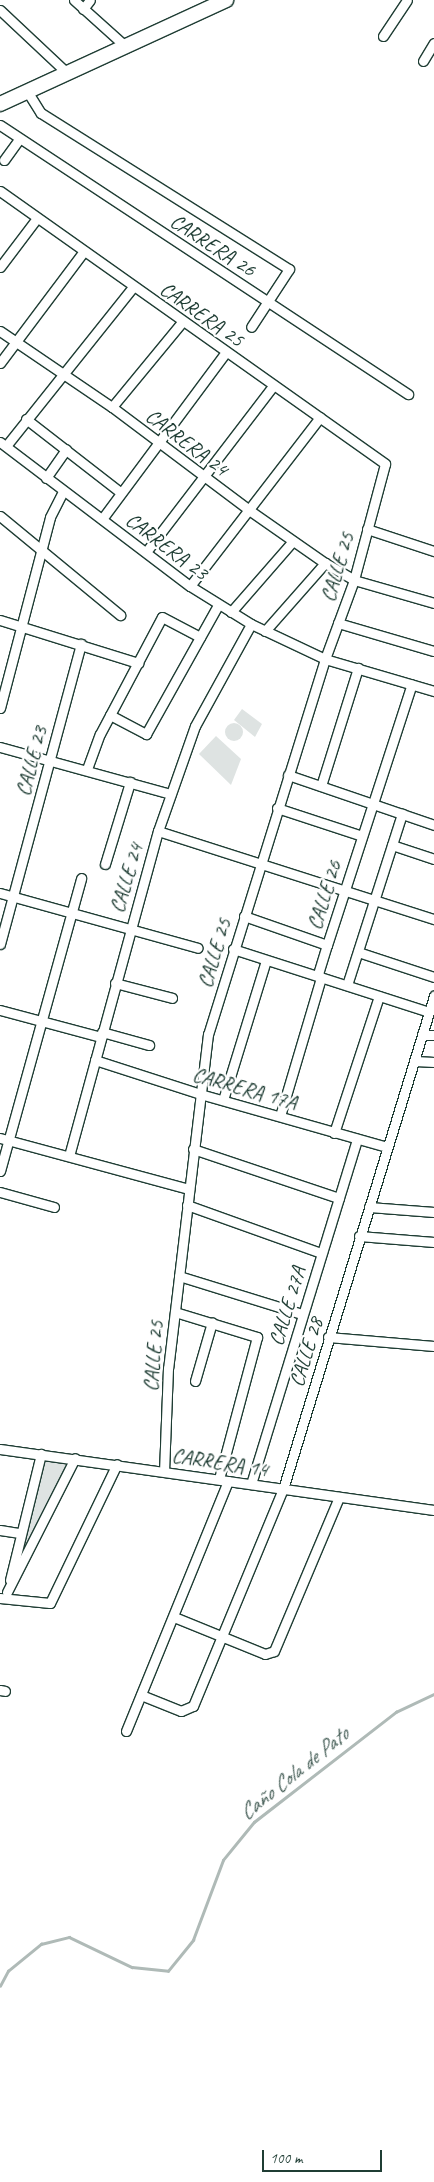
<!DOCTYPE html>
<html>
<head>
<meta charset="utf-8">
<style>
	body { margin:0 }
	#map { position:relative; width:434px; height:2182px; overflow:hidden; background:#fff; font-family:Caveat,sans-serif }
	div>[style] { position:absolute }
	[style*='--x'] { left:calc(var(--x)*1px); top:calc(var(--y)*1px); width:calc(var(--w)*1px); rotate:calc(var(--a)*1deg) }
	.green>* { inset:0; background:#dee3e2 }
	.round { border-radius:50% }
	.stream>* { height:2.5px; margin:-1.25px; padding:0 1.25px; transform-origin:1.25px; border-radius:1.25px; background:#afbab7 }
	.roads { filter:drop-shadow(1px 0 #1f3d34) drop-shadow(-1px 0 #1f3d34) drop-shadow(0 1px #1f3d34) drop-shadow(0 -1px #1f3d34) }
	.street>* { height:9px; margin:-4.5px; padding:0 4.5px; transform-origin:4.5px; border-radius:4.5px; background:#fff }
	.primary>* { height:14px; margin:-7px; padding:0 7px; transform-origin:7px; border-radius:7px; background:#fff }
	span { translate:-50% -50%; white-space:nowrap; text-align:center; line-height:1.15; -webkit-text-stroke:4.5px #fff; paint-order:stroke }
	.street-label { font-size:21px; color:#1f3d34 }
	.water-label { font-size:22px; color:#4a625b; font-style:italic }
	.scale { position:absolute; left:262px; top:2150px; width:120px; height:22px; box-sizing:border-box; border:2px solid #1f3d34; border-top:0; padding-left:6px; font-size:15px; line-height:18px; white-space:nowrap; color:#1f3d34; -webkit-text-stroke:4px #fff; paint-order:stroke }
</style>
</head>
<body>
<div id="map">
	<div class="green">
		<div style="clip-path:polygon(242px 709px,262px 724px,255px 737px,234px 720px)"></div>
		<div class="round" style="left:225px;top:723px;width:18px;height:18px"></div>
		<div style="clip-path:polygon(216px 736px,241px 759px,231px 785px,199px 754px)"></div>
		<div style="clip-path:polygon(42px 1457px,71px 1461px,19px 1565px,15px 1563px)"></div>
	</div>
	<div class="stream">
		<div style="--x:0;--y:1986;--w:17;--a:-62"></div>
		<div style="--x:8;--y:1971;--w:43;--a:-39.3"></div>
		<div style="--x:41;--y:1944;--w:29;--a:-14"></div>
		<div style="--x:69;--y:1937;--w:70;--a:25.5"></div>
		<div style="--x:132;--y:1967;--w:36;--a:6"></div>
		<div style="--x:168;--y:1971;--w:40;--a:-51"></div>
		<div style="--x:193;--y:1940;--w:85;--a:-69.4"></div>
		<div style="--x:223;--y:1860;--w:49;--a:-50.8"></div>
		<div style="--x:254;--y:1822;--w:180;--a:-37.8"></div>
		<div style="--x:396;--y:1712;--w:42;--a:-25.3"></div>
	</div>
	<div class="roads">
		<div class="street">
			<div style="--x:74;--y:0;--w:69;--a:42"></div>
			<div style="--x:83;--y:9;--w:11;--a:-52"></div>
			<div style="--x:0;--y:10;--w:92;--a:43.2"></div>
			<div style="--x:383;--y:36;--w:43;--a:-56.3"></div>
			<div style="--x:423;--y:61;--w:21;--a:-59"></div>
			<div style="--x:27;--y:91;--w:26;--a:58"></div>
			<div style="--x:41;--y:113;--w:293;--a:32.2"></div>
			<div style="--x:289;--y:269;--w:69;--a:123.2"></div>
			<div style="--x:0;--y:125;--w:489;--a:33.4"></div>
			<div style="--x:4;--y:160;--w:26;--a:-54"></div>
			<div style="--x:0;--y:191;--w:472;--a:35.3"></div>
			<div style="--x:385;--y:464;--w:120;--a:105"></div>
			<div style="--x:354;--y:580;--w:84;--a:110.2"></div>
			<div style="--x:325;--y:659;--w:393;--a:107.3"></div>
			<div style="--x:208;--y:1034;--w:336;--a:96.8"></div>
			<div style="--x:168;--y:1368;--w:103;--a:92.2"></div>
			<div style="--x:0;--y:267;--w:61;--a:-52.9"></div>
			<div style="--x:0;--y:331;--w:135;--a:34.2"></div>
			<div style="--x:112;--y:407;--w:171;--a:36.9"></div>
			<div style="--x:249;--y:510;--w:93;--a:34.9"></div>
			<div style="--x:325;--y:563;--w:34;--a:30"></div>
			<div style="--x:354;--y:580;--w:83;--a:16"></div>
			<div style="--x:0;--y:363;--w:140;--a:-53.1"></div>
			<div style="--x:112;--y:407;--w:110;--a:-50.5"></div>
			<div style="--x:26;--y:419;--w:119;--a:37.8"></div>
			<div style="--x:0;--y:442;--w:238;--a:37.2"></div>
			<div style="--x:190;--y:586;--w:72;--a:31.9"></div>
			<div style="--x:251;--y:624;--w:82;--a:25.3"></div>
			<div style="--x:325;--y:659;--w:114;--a:16.4"></div>
			<div style="--x:6;--y:446;--w:203;--a:-51.4"></div>
			<div style="--x:46;--y:478;--w:35;--a:-55"></div>
			<div style="--x:0;--y:516;--w:156;--a:39.5"></div>
			<div style="--x:102;--y:519;--w:208;--a:-53.4"></div>
			<div style="--x:367;--y:529;--w:71;--a:18.2"></div>
			<div style="--x:146;--y:552;--w:209;--a:-52.6"></div>
			<div style="--x:190;--y:586;--w:213;--a:-52.4"></div>
			<div style="--x:231;--y:612;--w:94;--a:-48.9"></div>
			<div style="--x:0;--y:620;--w:145;--a:17.3"></div>
			<div style="--x:338;--y:623;--w:100;--a:16.3"></div>
			<div style="--x:265;--y:631;--w:91;--a:-48.6"></div>
			<div style="--x:0;--y:708;--w:197;--a:-75.3"></div>
			<div style="--x:50;--y:517;--w:28;--a:-63"></div>
			<div style="--x:110;--y:715;--w:41;--a:27.8"></div>
			<div style="--x:146;--y:734;--w:148;--a:-60.8"></div>
			<div style="--x:0;--y:747;--w:177;--a:15.4"></div>
			<div style="--x:87;--y:769;--w:37;--a:-70"></div>
			<div style="--x:100;--y:734;--w:132;--a:-62.1"></div>
			<div style="--x:162;--y:617;--w:43;--a:27.8"></div>
			<div style="--x:288;--y:775;--w:154;--a:18.9"></div>
			<div style="--x:321;--y:786;--w:124;--a:-72.6"></div>
			<div style="--x:277;--y:808;--w:89;--a:18.2"></div>
			<div style="--x:158;--y:831;--w:290;--a:17.7"></div>
			<div style="--x:392;--y:845;--w:44;--a:18.4"></div>
			<div style="--x:105;--y:864;--w:86;--a:-73"></div>
			<div style="--x:0;--y:893;--w:205;--a:15.5"></div>
			<div style="--x:244;--y:916;--w:88;--a:19.3"></div>
			<div style="--x:0;--y:944;--w:311;--a:-74.9"></div>
			<div style="--x:233;--y:949;--w:206;--a:17.8"></div>
			<div style="--x:358;--y:952;--w:80;--a:18.2"></div>
			<div style="--x:115;--y:983;--w:59;--a:14.7"></div>
			<div style="--x:347;--y:985;--w:180;--a:-72.2"></div>
			<div style="--x:0;--y:1010;--w:105;--a:15"></div>
			<div style="--x:102;--y:1032;--w:49;--a:15.5"></div>
			<div style="--x:422;--y:1035;--w:12;--a:0"></div>
			<div style="--x:95;--y:1060;--w:110;--a:17.9"></div>
			<div style="--x:200;--y:1094;--w:194;--a:15.8"></div>
			<div style="--x:415;--y:1061;--w:19;--a:3"></div>
			<div style="--x:223;--y:1100;--w:146;--a:-72.9"></div>
			<div style="--x:280;--y:1116;--w:144;--a:-73.5"></div>
			<div style="--x:321;--y:978;--w:5;--a:-127"></div>
			<div style="--x:318;--y:974;--w:30;--a:-73"></div>
			<div style="--x:327;--y:945;--w:274;--a:-72"></div>
			<div style="--x:334;--y:1133;--w:144;--a:-71.8"></div>
			<div style="--x:0;--y:1138;--w:196;--a:15.1"></div>
			<div style="--x:193;--y:1149;--w:154;--a:18.6"></div>
			<div style="--x:69;--y:1156;--w:337;--a:-74.7"></div>
			<div style="--x:158;--y:831;--w:111;--a:-70.6"></div>
			<div style="--x:195;--y:726;--w:116;--a:-61.2"></div>
			<div style="--x:0;--y:1171;--w:304;--a:-74.5"></div>
			<div style="--x:0;--y:1192;--w:56;--a:15.5"></div>
			<div style="--x:187;--y:1205;--w:142;--a:19.7"></div>
			<div style="--x:369;--y:1207;--w:65;--a:4.4"></div>
			<div style="--x:359;--y:1236;--w:75;--a:4.6"></div>
			<div style="--x:179;--y:1276;--w:129;--a:17.2"></div>
			<div style="--x:175;--y:1312;--w:86;--a:17"></div>
			<div style="--x:257;--y:1337;--w:147;--a:105"></div>
			<div style="--x:328;--y:1337;--w:106;--a:4.9"></div>
			<div style="--x:195;--y:1381;--w:61;--a:-73.9"></div>
			<div style="--x:0;--y:1449;--w:438;--a:8"></div>
			<div style="--x:251;--y:1484;--w:361;--a:-72.9"></div>
			<div style="--x:0;--y:1530;--w:20;--a:9"></div>
			<div style="--x:10;--y:1580;--w:130;--a:-76.2"></div>
			<div style="--x:7;--y:1592;--w:150;--a:-63.1"></div>
			<div style="--x:0;--y:1598;--w:50;--a:5.7"></div>
			<div style="--x:50;--y:1603;--w:154;--a:-64.3"></div>
			<div style="--x:174;--y:1617;--w:98;--a:22.1"></div>
			<div style="--x:265;--y:1654;--w:9;--a:-18"></div>
			<div style="--x:274;--y:1651;--w:167;--a:-67.1"></div>
			<div style="--x:0;--y:1690;--w:5;--a:11"></div>
			<div style="--x:141;--y:1695;--w:43;--a:21.8"></div>
			<div style="--x:181;--y:1711;--w:13;--a:-23"></div>
			<div style="--x:193;--y:1706;--w:235;--a:-67.5"></div>
			<div style="--x:283;--y:1489;--w:516;--a:-72.97"></div>
			<div style="--x:126;--y:1731;--w:270;--a:-67.8"></div>
		</div>
		<div class="primary">
			<div style="--x:0;--y:104;--w:249;--a:-24.7"></div>
		</div>
	</div>
	<div class="street-label">
		<span style="left:213px;top:245px;rotate:33deg">CARRERA 26</span>
		<span style="left:202px;top:314px;rotate:35deg">CARRERA 25</span>
		<span style="left:187px;top:442px;rotate:37deg">CARRERA 24</span>
		<span style="left:167px;top:546px;rotate:37deg">CARRERA 23</span>
		<span style="left:337px;top:567px;rotate:-73deg">CALLE 25</span>
		<span style="left:31px;top:761px;rotate:-75deg">CALLE 23</span>
		<span style="left:126px;top:878px;rotate:-73deg">CALLE 24</span>
		<span style="left:324px;top:895px;rotate:-72deg">CALLE 26</span>
		<span style="left:214px;top:953px;rotate:-73deg">CALLE 25</span>
		<span style="left:245px;top:1088px;rotate:16deg">CARRERA 17A</span>
		<span style="left:287px;top:1306px;rotate:-73deg">CALLE 27A</span>
		<span style="left:306px;top:1352px;rotate:-73deg">CALLE 28</span>
		<span style="left:153px;top:1356px;rotate:-85deg">CALLE 25</span>
		<span style="left:220px;top:1462px;rotate:9deg">CARRERA 14</span>
	</div>
	<div class="water-label">
		<span style="left:294px;top:1774px;rotate:-39deg">Caño Cola de Pato</span>
	</div>
	<div class="scale">100 m</div>
</div>
</body>
</html>
